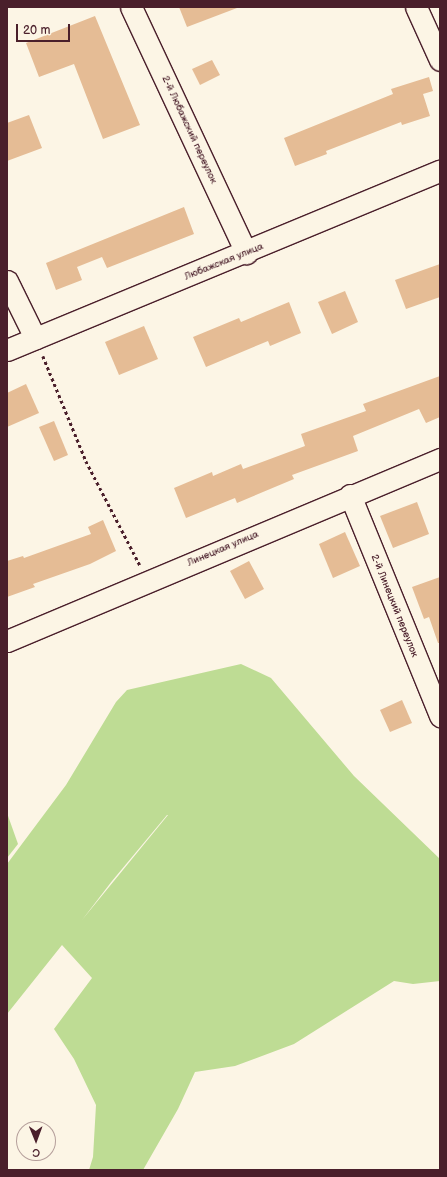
<!DOCTYPE html>
<html>
<head>
<meta charset="utf-8">
<style>
	body { margin:0 }
	#map { position:relative; width:447px; height:1177px; overflow:hidden; background:#fcf5e5; font-family:"Balsamiq Sans",sans-serif }
	div>[style] { position:absolute }
	[style*='--x'] { left:calc(var(--x)*1px); top:calc(var(--y)*1px); width:calc(var(--w)*1px); rotate:calc(var(--a)*1deg) }
	.green>* { inset:0; background:#bedc94 }
	.building>* { inset:0; background:#e5bc95 }
	.path>* { height:2.5px; margin-top:-1.25px; transform-origin:0; background:repeating-linear-gradient(90deg,#4a1f2b 0 3px,transparent 0 6px) }
	.roads { filter:drop-shadow(1px 0 #4a1f2b) drop-shadow(-1px 0 #4a1f2b) drop-shadow(0 1px #4a1f2b) drop-shadow(0 -1px #4a1f2b) }
	.minor>* { height:21px; margin:-10.5px; padding:0 10.5px; transform-origin:10.5px; border-radius:10.5px; background:#fcf5e5 }
	span { translate:-50% -50%; white-space:nowrap; text-align:center; line-height:1.15; -webkit-text-stroke:3px #fcf5e5; paint-order:stroke }
	.street-label { font-size:10px; color:#4a1f2b }
	.frame { position:absolute; inset:0; border:8px solid #4a1f2b; pointer-events:none }
	.north { position:absolute; left:16px; top:1121px; width:40px; height:40px; box-sizing:border-box; background:#fcf5e5; border:1px solid #b59f9b; border-radius:50%; rotate:179deg; font-size:11px; font-weight:700; line-height:16px; text-align:center; color:#4a1f2b }
	.north::after { content:''; display:block; margin:auto; width:14px; height:18px; background:#4a1f2b; clip-path:polygon(50% 0,100% 100%,50% 72%,0 100%) }
	.scale { position:absolute; left:16px; top:24px; width:54px; height:18px; box-sizing:border-box; border:2px solid #4a1f2b; border-top:0; padding-left:5px; font-size:12px; line-height:14px; white-space:nowrap; color:#4a1f2b; -webkit-text-stroke:3px #fcf5e5; paint-order:stroke }
</style>
</head>
<body>
<div id="map">
	<div class="green">
		<div style="clip-path:polygon(evenodd,241px 664px,271px 678px,354px 776px,440px 859px,440px 981px,413px 984px,394px 981px,294px 1044px,235px 1066px,195px 1072px,178px 1109px,143px 1170px,89px 1170px,93px 1157px,96px 1105px,74px 1059px,54px 1029px,92px 978px,62px 945px,7px 1014px,7px 864px,66px 785px,116px 702px,127px 690px,241px 664px,167px 815px,168px 815px,82px 920px,112px 881px,167px 815px)"></div>
		<div style="clip-path:polygon(7px 813px,18px 844px,7px 858px)"></div>
	</div>
	<div class="building">
		<div style="clip-path:polygon(179px 7px,237px 7px,237px 8px,187px 27px)"></div>
		<div style="clip-path:polygon(95px 16px,140px 125px,103px 139px,74px 64px,39px 77px,26px 43px)"></div>
		<div style="clip-path:polygon(212px 60px,220px 75px,200px 85px,192px 69px)"></div>
		<div style="clip-path:polygon(429px 77px,433px 91px,423px 94px,430px 116px,402px 125px,401px 122px,326px 151px,327px 154px,295px 166px,284px 138px,393px 94px,391px 89px)"></div>
		<div style="clip-path:polygon(29px 115px,42px 148px,7px 161px,7px 123px)"></div>
		<div style="clip-path:polygon(184px 207px,194px 234px,107px 268px,102px 257px,77px 267px,82px 280px,56px 290px,46px 263px)"></div>
		<div style="clip-path:polygon(440px 264px,440px 297px,406px 309px,395px 280px)"></div>
		<div style="clip-path:polygon(345px 291px,358px 322px,332px 334px,318px 302px)"></div>
		<div style="clip-path:polygon(289px 302px,301px 333px,270px 346px,268px 341px,206px 367px,193px 337px,239px 318px,241px 322px)"></div>
		<div style="clip-path:polygon(144px 326px,158px 359px,119px 375px,105px 342px)"></div>
		<div style="clip-path:polygon(440px 376px,440px 417px,426px 423px,419px 409px,353px 436px,358px 451px,292px 475px,294px 479px,237px 503px,235px 498px,186px 518px,174px 488px,212px 472px,213px 476px,241px 464px,243px 469px,305px 446px,301px 434px,366px 411px,363px 404px)"></div>
		<div style="clip-path:polygon(26px 384px,39px 413px,7px 427px,7px 393px)"></div>
		<div style="clip-path:polygon(54px 421px,68px 455px,54px 461px,39px 427px)"></div>
		<div style="clip-path:polygon(417px 502px,429px 534px,393px 548px,380px 516px)"></div>
		<div style="clip-path:polygon(103px 520px,116px 551px,90px 564px,33px 584px,35px 587px,7px 597px,7px 561px,23px 556px,24px 558px,91px 534px,88px 527px)"></div>
		<div style="clip-path:polygon(345px 532px,360px 566px,333px 578px,319px 544px)"></div>
		<div style="clip-path:polygon(249px 561px,264px 589px,245px 599px,230px 571px)"></div>
		<div style="clip-path:polygon(440px 577px,440px 643px,438px 643px,429px 617px,424px 619px,412px 587px)"></div>
		<div style="clip-path:polygon(402px 700px,412px 723px,390px 732px,380px 710px)"></div>
	</div>
	<div class="path">
		<div style="--x:43;--y:356;--w:113;--a:67.7"></div>
		<div style="--x:86;--y:461;--w:117;--a:62.6"></div>
	</div>
	<div class="roads">
		<div class="minor">
			<div style="--x:131;--y:7;--w:272;--a:64.9"></div>
			<div style="--x:416;--y:7;--w:58;--a:65.6"></div>
			<div style="--x:7;--y:281;--w:64;--a:63.8"></div>
			<div style="--x:7;--y:350;--w:469;--a:-22.5"></div>
			<div style="--x:350;--y:495;--w:239;--a:67.8"></div>
			<div style="--x:7;--y:641;--w:470;--a:-22.8"></div>
		</div>
	</div>
	<div class="street-label">
		<span style="left:189px;top:130px;rotate:65deg">2-й Любажский переулок</span>
		<span style="left:224px;top:262px;rotate:-22deg">Любажская улица</span>
		<span style="left:223px;top:549px;rotate:-23deg">Линецкая улица</span>
		<span style="left:394px;top:606px;rotate:68deg">2-й Линецкий переулок</span>
	</div>
	<div class="frame"></div>
	<div class="north">С</div>
	<div class="scale">20 m</div>
</div>
</body>
</html>
